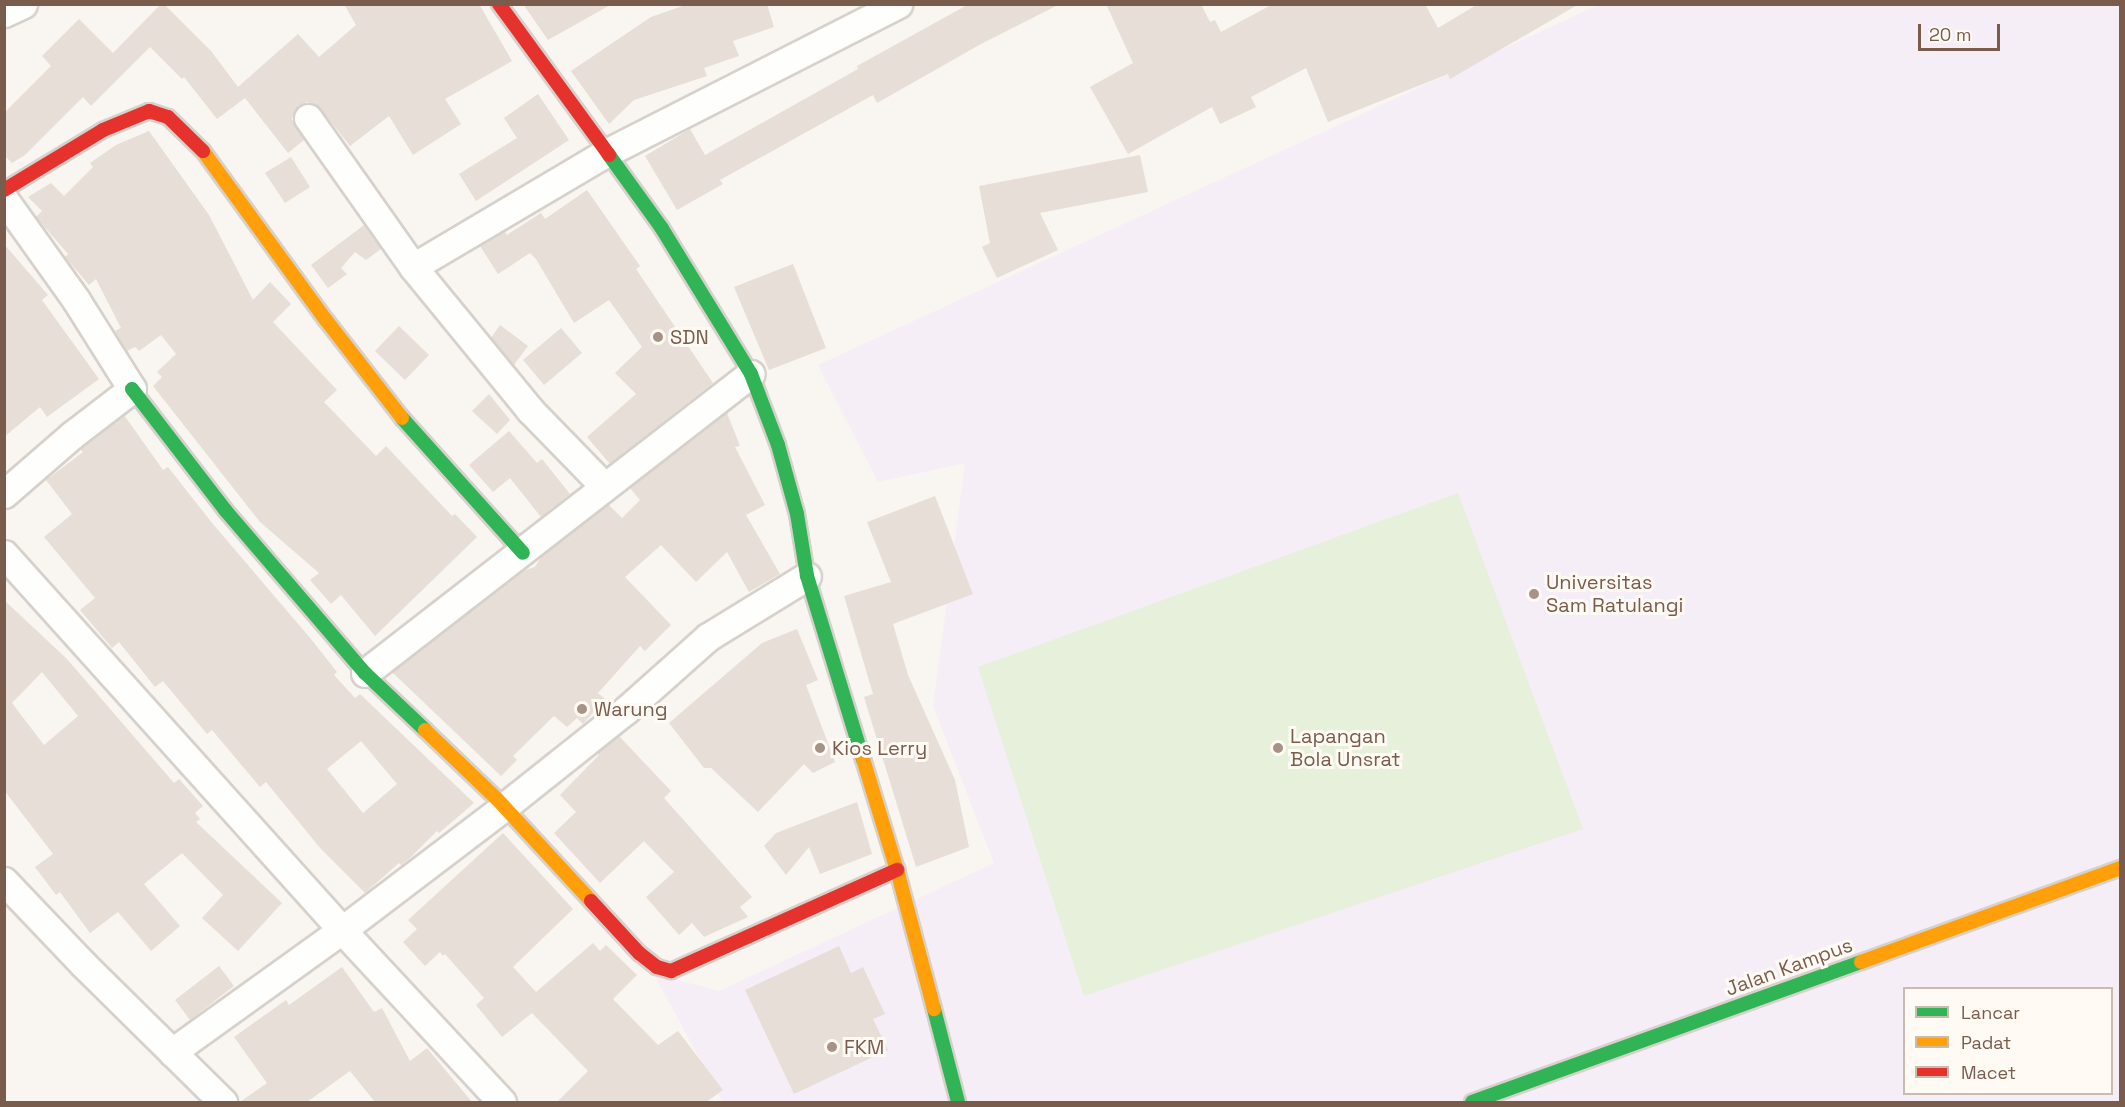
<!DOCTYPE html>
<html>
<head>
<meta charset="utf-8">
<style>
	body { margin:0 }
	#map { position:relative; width:2125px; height:1107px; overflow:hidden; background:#f9f5f0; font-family:"Space Grotesk",sans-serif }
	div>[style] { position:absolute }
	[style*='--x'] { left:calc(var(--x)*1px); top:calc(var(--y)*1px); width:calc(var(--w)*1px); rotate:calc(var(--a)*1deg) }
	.education>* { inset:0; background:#f6eef6 }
	.green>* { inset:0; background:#e7f0db }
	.building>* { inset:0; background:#e6ded7 }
	.roads { filter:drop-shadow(2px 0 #d7d1cb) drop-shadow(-2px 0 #d7d1cb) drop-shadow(0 2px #d7d1cb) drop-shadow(0 -2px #d7d1cb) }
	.street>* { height:27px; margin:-13.5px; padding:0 13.5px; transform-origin:13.5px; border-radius:13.5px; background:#fefefd }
	.fast>* { height:14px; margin:-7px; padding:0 7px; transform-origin:7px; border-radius:7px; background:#30b455 }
	.slow>* { height:14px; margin:-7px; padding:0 7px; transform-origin:7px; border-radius:7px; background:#ff9f0a }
	.jam>* { height:14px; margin:-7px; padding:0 7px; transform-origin:7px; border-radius:7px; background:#e5322d }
	.dots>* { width:16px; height:16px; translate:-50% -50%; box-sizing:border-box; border:3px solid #fffaf3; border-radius:50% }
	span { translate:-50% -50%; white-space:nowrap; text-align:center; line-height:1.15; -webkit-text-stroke:6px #fffaf3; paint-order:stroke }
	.poi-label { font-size:20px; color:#7a5c4d }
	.left { translate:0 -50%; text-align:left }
	.street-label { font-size:20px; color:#7a5c4d }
	.frame { position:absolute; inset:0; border:6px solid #7a5c4d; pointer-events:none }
	.legend { position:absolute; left:1903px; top:987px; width:210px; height:108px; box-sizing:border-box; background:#fffaf3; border:2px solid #cabbb1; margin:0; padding:8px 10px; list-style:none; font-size:18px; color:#7a5c4d }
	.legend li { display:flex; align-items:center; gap:12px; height:30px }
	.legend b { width:30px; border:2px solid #cabbb1 }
	.scale { position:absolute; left:1918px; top:24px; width:82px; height:27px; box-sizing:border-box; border:3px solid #7a5c4d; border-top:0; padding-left:8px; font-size:18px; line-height:21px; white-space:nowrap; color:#7a5c4d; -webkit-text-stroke:4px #fffaf3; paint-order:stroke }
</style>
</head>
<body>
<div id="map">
	<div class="education">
		<div style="clip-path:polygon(evenodd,1598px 5px,2120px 5px,2120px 1102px,723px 1102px,654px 974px,719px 991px,994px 863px,933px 706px,965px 463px,878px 482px,818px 365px,1598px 5px,1904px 988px,2112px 988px,2112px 1094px,1904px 1094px,1904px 988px)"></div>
	</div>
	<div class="green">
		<div style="clip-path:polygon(1458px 493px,1583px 829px,1084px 996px,978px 667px)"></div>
	</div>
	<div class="building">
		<div style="clip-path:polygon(161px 4px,164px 4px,211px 51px,238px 87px,298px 34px,319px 57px,356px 25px,344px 4px,479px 4px,512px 61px,445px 99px,461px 124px,413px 155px,389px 116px,350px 146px,320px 108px,307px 102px,298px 106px,292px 119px,304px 140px,288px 153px,245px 98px,217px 119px,184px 77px,182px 79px,150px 47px,91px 106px,83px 97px,25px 155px,12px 163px,4px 155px,4px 113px,51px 66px,42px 56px,79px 19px,113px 53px)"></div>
		<div style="clip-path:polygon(523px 4px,612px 4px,548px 40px)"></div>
		<div style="clip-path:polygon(688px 4px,767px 4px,774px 27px,733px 41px,739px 56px,704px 68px,707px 76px,634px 100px,609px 124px,571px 71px,651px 17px)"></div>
		<div style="clip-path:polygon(969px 4px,1060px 4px,981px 44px,877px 103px,873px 95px,720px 180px,723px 184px,677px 210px,645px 156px,690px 129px,705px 155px,858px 69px,857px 66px)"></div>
		<div style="clip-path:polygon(1106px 4px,1201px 4px,1210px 22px,1215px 20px,1221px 32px,1273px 4px,1425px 4px,1438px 28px,1478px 4px,1579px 4px,1450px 79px,1448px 74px,1328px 122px,1306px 68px,1251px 97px,1256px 107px,1220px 124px,1212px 107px,1128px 154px,1090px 87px,1133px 63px)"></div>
		<div style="clip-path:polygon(538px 94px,569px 140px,476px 201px,459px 174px,517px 138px,504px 118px)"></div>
		<div style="clip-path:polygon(149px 131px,209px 215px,253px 300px,270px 282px,291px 304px,273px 322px,337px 390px,324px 402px,376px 456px,386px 446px,452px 516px,455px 514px,477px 537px,375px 636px,341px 595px,331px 604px,310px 580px,319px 573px,260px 522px,153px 386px,162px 377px,157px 372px,176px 354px,161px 335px,139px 351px,135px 347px,127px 351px,115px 331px,121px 328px,96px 279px,89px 285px,65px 257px,68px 254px,36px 217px,42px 211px,28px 197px,51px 183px,64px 196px,93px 167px,90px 163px,116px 145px)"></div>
		<div style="clip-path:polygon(1140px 155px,1148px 192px,1040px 213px,1058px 250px,997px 278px,982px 247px,990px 243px,979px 186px)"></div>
		<div style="clip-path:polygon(291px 157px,310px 187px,285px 203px,265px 173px)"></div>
		<div style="clip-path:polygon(587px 190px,640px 266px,636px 269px,713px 383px,610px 464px,587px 437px,636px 394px,615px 373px,642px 347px,609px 300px,574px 323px,536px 259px,530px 253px,498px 274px,480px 246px,504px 231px,507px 235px,541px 213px,545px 219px)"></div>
		<div style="clip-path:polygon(364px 225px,381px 249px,366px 260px,355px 252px,341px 268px,347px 274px,328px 288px,311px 265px)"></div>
		<div style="clip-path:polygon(4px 244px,48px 295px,42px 300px,99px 379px,47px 417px,40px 407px,4px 437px)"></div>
		<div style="clip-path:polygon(793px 264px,826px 348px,769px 370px,734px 287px)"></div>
		<div style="clip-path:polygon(500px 325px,528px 346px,514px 365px,491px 338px)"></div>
		<div style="clip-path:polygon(399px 326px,429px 355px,405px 380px,375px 351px)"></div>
		<div style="clip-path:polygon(561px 328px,582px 353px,544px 385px,523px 360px)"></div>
		<div style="clip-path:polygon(489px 394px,510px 420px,497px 434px,472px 411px)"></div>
		<div style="clip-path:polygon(727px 413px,740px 446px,735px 447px,765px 505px,746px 515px,780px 574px,749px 592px,727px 552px,696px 582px,661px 545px,625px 577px,671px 625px,645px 651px,640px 646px,598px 693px,605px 699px,583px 724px,577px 718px,567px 727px,554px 716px,513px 756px,517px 760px,501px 776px,392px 672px,522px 571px,535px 567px,541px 557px,608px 504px,622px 518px,640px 500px,630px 488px)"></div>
		<div style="clip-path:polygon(evenodd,124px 415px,163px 470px,168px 467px,212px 523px,311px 639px,337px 672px,334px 675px,355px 698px,360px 694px,474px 803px,439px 833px,437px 831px,409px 859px,401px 865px,399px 863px,365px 893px,321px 849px,266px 782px,260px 787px,212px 730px,207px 734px,163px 681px,155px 687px,119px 642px,112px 648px,80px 610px,95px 598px,44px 537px,72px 514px,46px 480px,83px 452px,80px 449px,82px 447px,124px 415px,361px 741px,397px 784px,363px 813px,327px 769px,361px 741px)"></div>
		<div style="clip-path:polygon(509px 431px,537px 463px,542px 459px,570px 494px,541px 517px,510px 478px,493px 492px,469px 465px)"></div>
		<div style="clip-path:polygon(935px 496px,973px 594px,893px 624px,908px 675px,955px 780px,969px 847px,916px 867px,864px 697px,873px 694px,844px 596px,891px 582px,867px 522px)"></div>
		<div style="clip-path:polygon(evenodd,4px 600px,67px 659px,174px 783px,179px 779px,203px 806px,195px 813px,200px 819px,196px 822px,282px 903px,238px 951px,202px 918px,223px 895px,182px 853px,144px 884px,180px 926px,151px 951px,118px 912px,90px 933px,60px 892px,56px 895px,35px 867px,53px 854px,4px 790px,4px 600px,42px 672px,78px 716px,44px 745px,12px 703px,42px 672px)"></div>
		<div style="clip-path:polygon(797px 629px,818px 680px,806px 685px,835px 762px,813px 773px,804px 764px,758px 812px,711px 768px,704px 768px,669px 723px,762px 643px)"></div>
		<div style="clip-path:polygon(619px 736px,671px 791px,664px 798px,752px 897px,740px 907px,748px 917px,704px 937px,692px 923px,679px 935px,646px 897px,674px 872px,644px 841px,600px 883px,554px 833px,576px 812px,560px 795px,599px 755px,597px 753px)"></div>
		<div style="clip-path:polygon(857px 802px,872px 854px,820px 874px,809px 847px,786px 875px,764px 846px,776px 833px)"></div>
		<div style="clip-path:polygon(503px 833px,573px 909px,513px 967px,536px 992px,593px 943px,600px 951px,606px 945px,637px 975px,613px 999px,658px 1045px,678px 1031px,723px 1090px,706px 1102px,557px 1102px,588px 1071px,532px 1013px,502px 1037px,476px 1005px,484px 998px,445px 954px,443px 956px,440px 952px,425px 966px,403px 942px,417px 929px,408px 920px)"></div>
		<div style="clip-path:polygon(839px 946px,851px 973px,863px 967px,885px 1014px,873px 1019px,888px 1050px,794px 1094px,745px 990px)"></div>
		<div style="clip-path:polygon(219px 966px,234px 986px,190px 1020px,175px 1000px)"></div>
		<div style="clip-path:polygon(342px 967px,374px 1012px,382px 1008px,410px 1061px,427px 1048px,472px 1102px,375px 1102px,350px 1071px,307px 1102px,240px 1102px,267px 1083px,234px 1037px,286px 1000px,289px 1005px)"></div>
	</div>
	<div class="roads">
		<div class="street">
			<div style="--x:4;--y:13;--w:21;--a:-25"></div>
			<div style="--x:308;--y:118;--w:182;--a:54.8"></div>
			<div style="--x:413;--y:267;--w:185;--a:50.7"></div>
			<div style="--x:530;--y:410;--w:107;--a:45.8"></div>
			<div style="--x:4;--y:199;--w:124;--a:54.5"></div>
			<div style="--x:76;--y:300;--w:105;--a:57.8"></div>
			<div style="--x:132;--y:389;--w:76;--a:142.5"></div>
			<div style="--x:72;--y:435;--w:90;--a:139.1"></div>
			<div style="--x:413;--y:267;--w:224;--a:-30.6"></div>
			<div style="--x:606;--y:153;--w:328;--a:-27"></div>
			<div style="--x:4;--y:554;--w:506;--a:48.05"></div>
			<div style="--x:342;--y:930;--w:235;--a:47.1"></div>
			<div style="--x:365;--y:673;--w:488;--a:-37.8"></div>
			<div style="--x:4;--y:881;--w:115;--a:46.4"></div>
			<div style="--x:83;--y:964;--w:197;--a:44.6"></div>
			<div style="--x:172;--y:1052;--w:209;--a:-35.7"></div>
			<div style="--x:342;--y:930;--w:203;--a:-37.2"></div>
			<div style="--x:504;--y:807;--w:156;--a:-38.5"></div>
			<div style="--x:626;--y:710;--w:110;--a:-41.7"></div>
			<div style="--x:708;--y:637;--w:116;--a:-31.6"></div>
		</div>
		<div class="fast">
			<div style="--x:609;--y:155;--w:89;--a:54.2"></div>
			<div style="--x:661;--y:227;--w:172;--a:58.5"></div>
			<div style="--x:751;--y:374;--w:76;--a:69.2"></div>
			<div style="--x:778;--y:445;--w:72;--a:74.6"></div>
			<div style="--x:797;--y:514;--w:63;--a:80.8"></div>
			<div style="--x:807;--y:576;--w:191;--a:73"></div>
			<div style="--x:132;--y:389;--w:154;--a:52.4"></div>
			<div style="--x:226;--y:511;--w:213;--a:49.4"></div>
			<div style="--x:365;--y:673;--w:83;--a:43.5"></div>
			<div style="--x:402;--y:418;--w:181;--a:48.1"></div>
			<div style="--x:934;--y:1009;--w:96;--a:75.5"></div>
			<div style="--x:1472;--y:1102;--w:413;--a:-19.8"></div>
		</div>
		<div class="slow">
			<div style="--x:203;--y:151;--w:209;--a:54"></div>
			<div style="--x:326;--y:320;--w:124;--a:52.2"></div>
			<div style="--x:425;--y:730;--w:100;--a:43.8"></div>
			<div style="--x:497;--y:799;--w:139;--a:47.3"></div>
			<div style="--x:863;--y:759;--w:116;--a:73"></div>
			<div style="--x:897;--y:870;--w:144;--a:75.1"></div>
			<div style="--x:1861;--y:962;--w:276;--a:-19.9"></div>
		</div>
		<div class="jam">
			<div style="--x:499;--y:4;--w:187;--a:53.9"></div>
			<div style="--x:4;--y:190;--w:116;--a:-31.2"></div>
			<div style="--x:103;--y:130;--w:50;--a:-22.4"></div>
			<div style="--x:149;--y:111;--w:20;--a:18"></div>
			<div style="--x:168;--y:117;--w:49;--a:44.2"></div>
			<div style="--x:591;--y:901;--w:71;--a:47.3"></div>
			<div style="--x:639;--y:953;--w:23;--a:38"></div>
			<div style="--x:657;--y:967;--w:15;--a:16"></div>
			<div style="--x:671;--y:971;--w:248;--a:-24.1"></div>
		</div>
	</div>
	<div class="dots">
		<div style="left:658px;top:337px;background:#a69286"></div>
		<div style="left:1534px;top:594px;background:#a69286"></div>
		<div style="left:582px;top:709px;background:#a69286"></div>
		<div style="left:820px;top:748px;background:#a69286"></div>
		<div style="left:1278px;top:748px;background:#a69286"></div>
		<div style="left:832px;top:1047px;background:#a69286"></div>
	</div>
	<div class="poi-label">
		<span class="left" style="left:670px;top:337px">SDN</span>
		<span class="left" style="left:1546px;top:594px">Universitas<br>Sam Ratulangi</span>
		<span class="left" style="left:594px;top:709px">Warung</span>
		<span class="left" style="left:1290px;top:748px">Lapangan<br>Bola Unsrat</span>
		<span class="left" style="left:832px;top:748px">Kios Lerry</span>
		<span class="left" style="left:844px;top:1047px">FKM</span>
	</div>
	<div class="street-label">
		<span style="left:1789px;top:967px;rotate:-20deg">Jalan Kampus</span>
	</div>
	<div class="frame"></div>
	<ul class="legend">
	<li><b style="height:8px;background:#30b455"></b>Lancar</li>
	<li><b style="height:8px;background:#ff9f0a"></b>Padat</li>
	<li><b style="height:8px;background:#e5322d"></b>Macet</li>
	</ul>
	<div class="scale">20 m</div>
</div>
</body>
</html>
